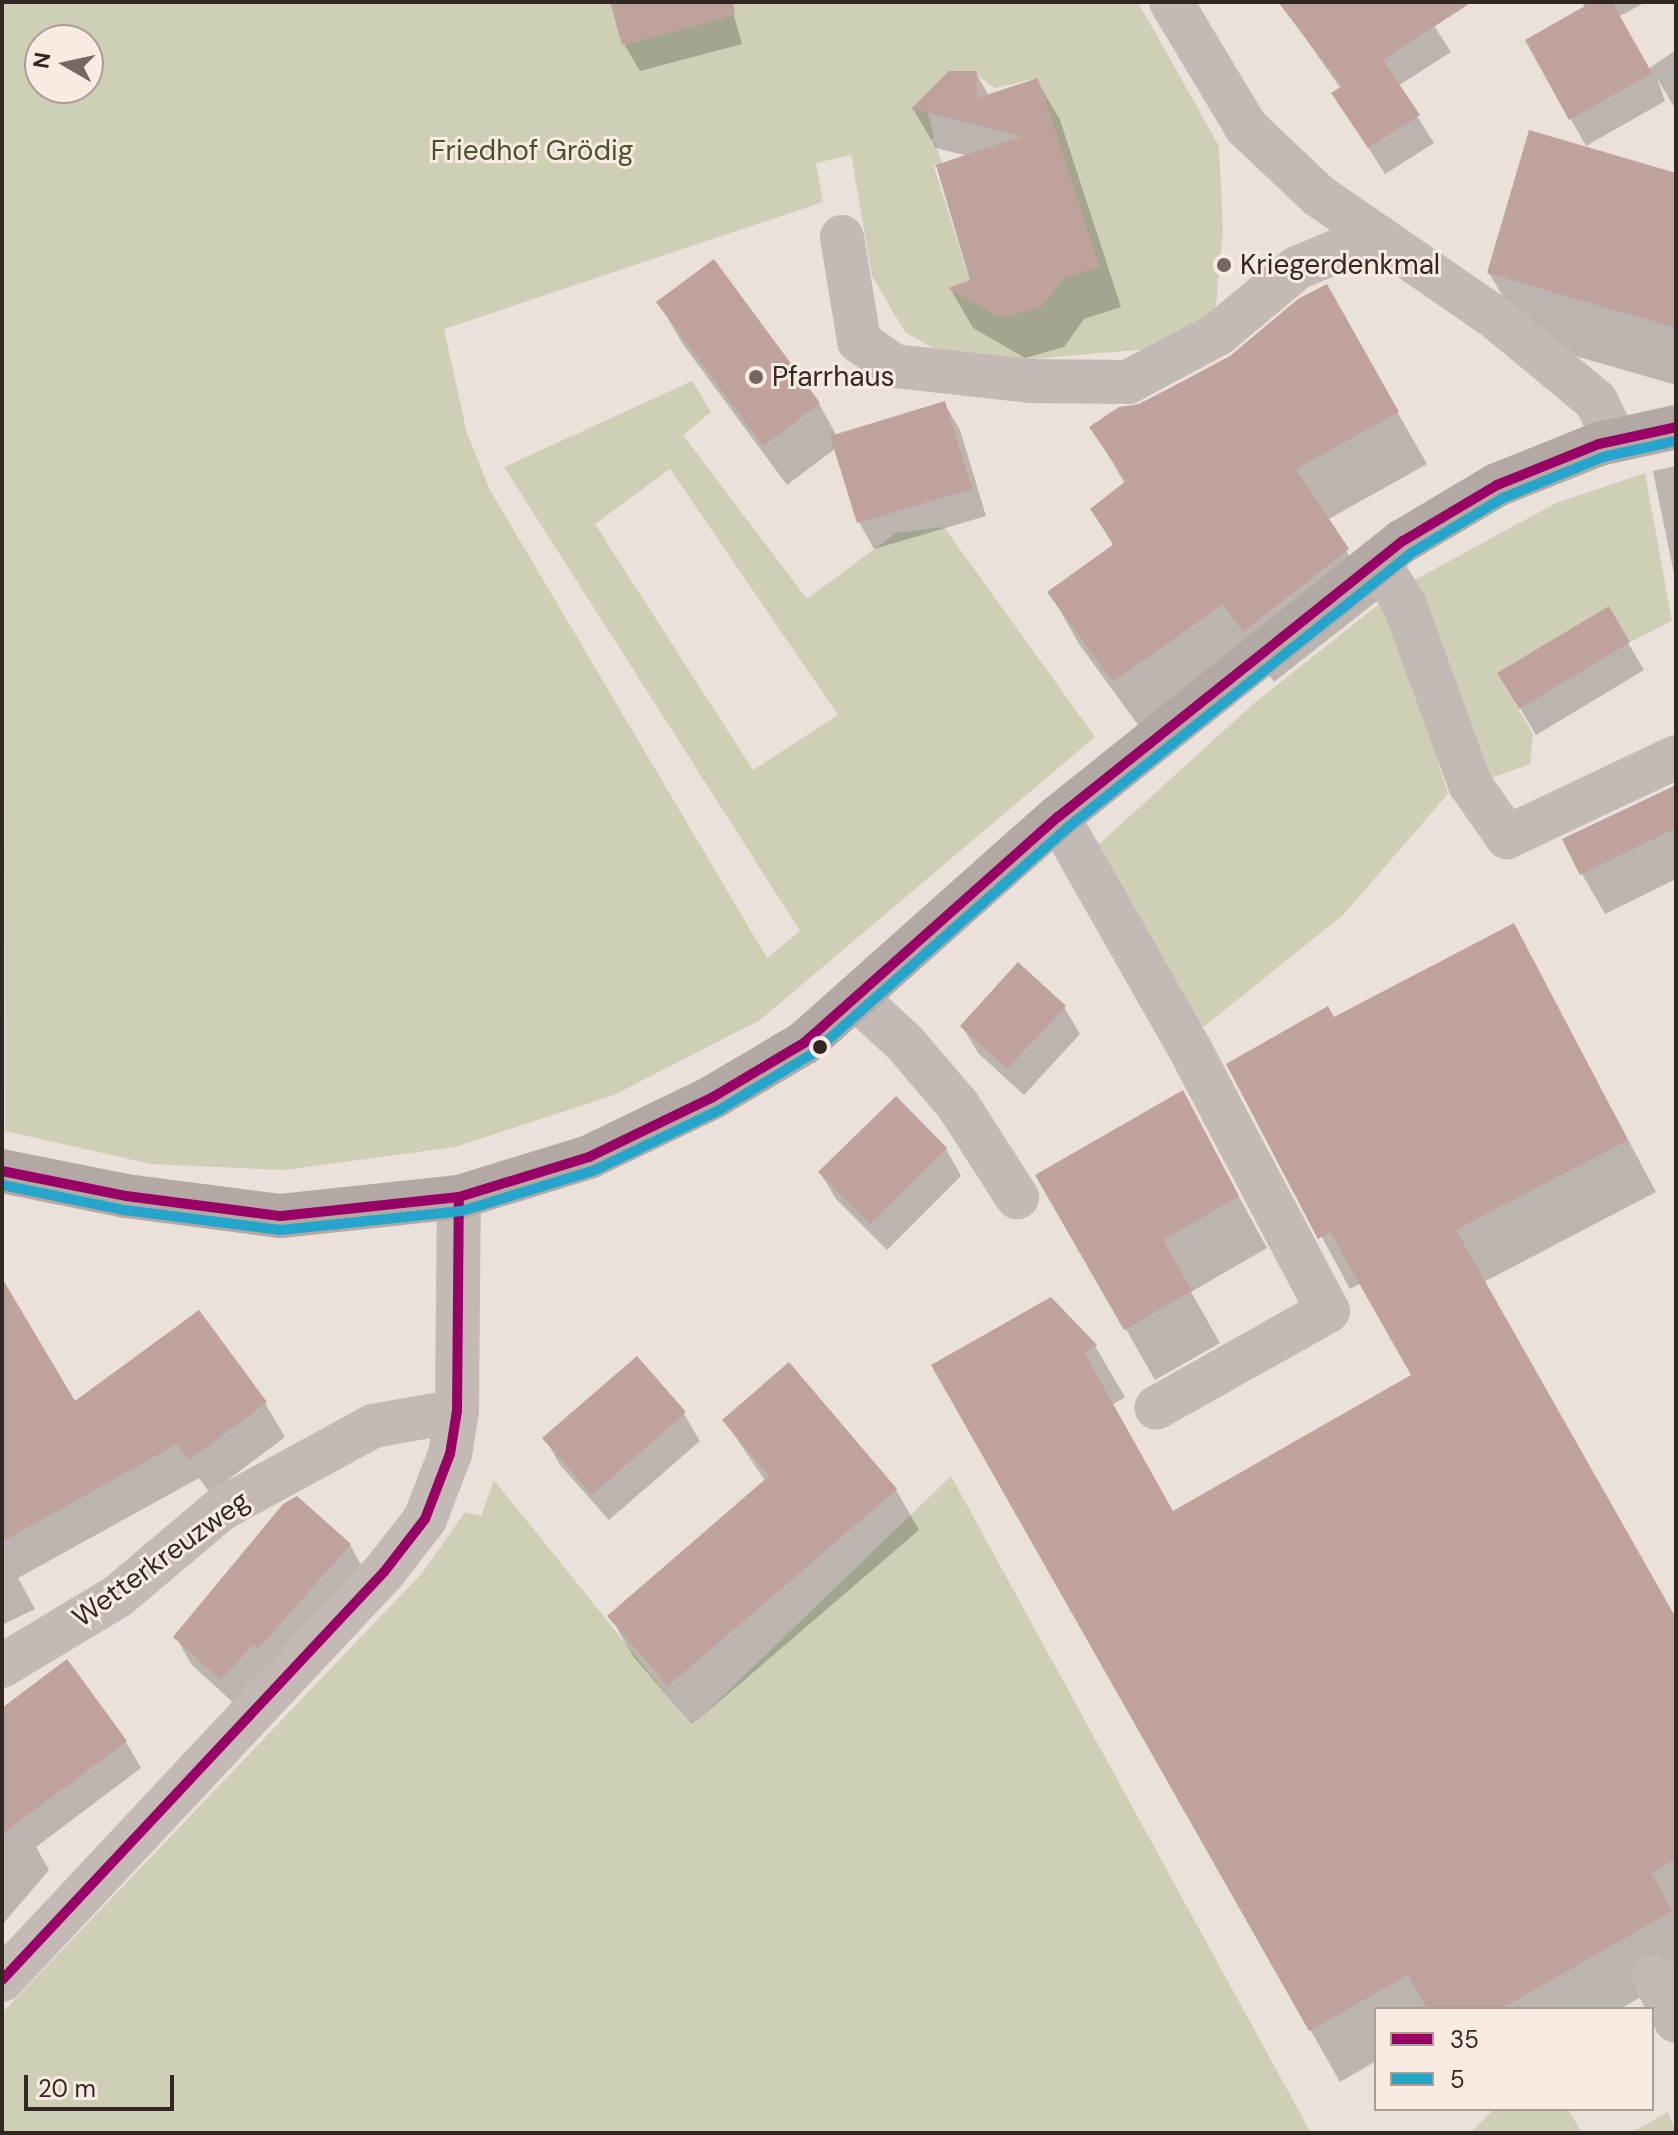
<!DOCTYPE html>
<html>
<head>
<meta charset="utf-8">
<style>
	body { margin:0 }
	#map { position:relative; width:1678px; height:2135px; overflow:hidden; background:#ebe1db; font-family:"DM Sans",sans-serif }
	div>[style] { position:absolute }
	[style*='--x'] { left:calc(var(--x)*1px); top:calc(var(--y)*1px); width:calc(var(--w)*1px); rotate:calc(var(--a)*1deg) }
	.green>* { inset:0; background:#cecfb5 }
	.shadow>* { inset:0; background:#0003 }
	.building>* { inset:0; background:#c0a29c }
	.minor>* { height:44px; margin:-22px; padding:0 22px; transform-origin:22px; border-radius:22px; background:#c3bab6 }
	.major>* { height:44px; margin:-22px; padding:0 22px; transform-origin:22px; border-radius:22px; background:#b2a9a4 }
	.bus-1>* { height:10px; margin:-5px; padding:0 5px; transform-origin:5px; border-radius:5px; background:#906 }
	.bus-2>* { height:10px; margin:-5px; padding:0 5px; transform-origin:5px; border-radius:5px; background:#25a5cc }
	.dots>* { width:22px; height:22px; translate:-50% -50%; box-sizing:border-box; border:4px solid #f9ebe2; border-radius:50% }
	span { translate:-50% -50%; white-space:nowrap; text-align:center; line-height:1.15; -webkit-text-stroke:6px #f9ebe2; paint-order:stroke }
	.park-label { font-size:28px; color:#485228 }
	.poi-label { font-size:28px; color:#332724 }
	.left { translate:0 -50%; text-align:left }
	.street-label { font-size:28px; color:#332724 }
	.frame { position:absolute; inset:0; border:4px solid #332724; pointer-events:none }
	.legend { position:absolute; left:1374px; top:2007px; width:280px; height:104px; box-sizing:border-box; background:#f9ebe2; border:2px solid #aa9d96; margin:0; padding:10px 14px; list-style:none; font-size:24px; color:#332724 }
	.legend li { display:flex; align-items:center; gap:16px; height:40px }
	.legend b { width:40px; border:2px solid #aa9d96 }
	.north { position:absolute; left:24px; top:24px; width:80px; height:80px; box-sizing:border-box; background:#f9ebe2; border:2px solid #aa9d96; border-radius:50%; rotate:279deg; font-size:22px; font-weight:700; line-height:32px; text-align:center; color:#332724 }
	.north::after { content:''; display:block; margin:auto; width:28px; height:36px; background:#736864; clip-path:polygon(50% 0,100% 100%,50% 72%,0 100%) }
	.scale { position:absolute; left:24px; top:2075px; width:150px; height:36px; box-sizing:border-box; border:4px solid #332724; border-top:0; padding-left:10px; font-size:24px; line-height:28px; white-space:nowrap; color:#332724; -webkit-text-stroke:6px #f9ebe2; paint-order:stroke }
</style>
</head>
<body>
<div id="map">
	<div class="green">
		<div style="clip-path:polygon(evenodd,2px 2px,610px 2px,623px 45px,727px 17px,724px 2px,1138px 2px,1219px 146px,1223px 231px,1215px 315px,1159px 348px,1009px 361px,950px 358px,905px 332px,872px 276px,851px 155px,816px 163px,823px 202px,444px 329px,467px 433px,490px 490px,767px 958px,800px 931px,504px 467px,692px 381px,711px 412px,683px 435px,807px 599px,896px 533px,944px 527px,1095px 737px,760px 1020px,614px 1095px,455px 1147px,284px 1170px,151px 1164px,5px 1131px,2px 2px,40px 40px,88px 40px,88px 88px,40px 88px,40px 40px,2px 2px,971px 71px,995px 88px,1038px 78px,1099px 267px,1063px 278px,1044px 303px,1009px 316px,989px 311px,985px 299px,971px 303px,965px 282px,970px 280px,934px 167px,942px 163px,935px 142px,930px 143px,934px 137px,928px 113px,971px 71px,2px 2px,670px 469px,838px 715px,753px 770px,595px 524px,670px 469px)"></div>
		<div style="clip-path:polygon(1645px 473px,1672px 621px,1630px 642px,1609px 606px,1497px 673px,1533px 734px,1530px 764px,1489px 779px,1411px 582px,1556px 503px)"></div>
		<div style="clip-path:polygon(1379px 604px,1400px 639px,1448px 794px,1343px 915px,1201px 1029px,1098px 845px,1252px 705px)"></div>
		<div style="clip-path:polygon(951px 1476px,1311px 2133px,2px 2133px,2px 2013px,423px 1572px,465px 1512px,481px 1516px,494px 1480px,692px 1726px)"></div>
		<div style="clip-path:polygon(1494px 2109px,1568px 2109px,1582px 2133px,1470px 2133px)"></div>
		<div style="clip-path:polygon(1668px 2112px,1676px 2133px,1631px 2133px)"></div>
	</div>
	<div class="shadow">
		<div style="clip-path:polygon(613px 2px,730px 2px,742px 44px,640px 71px,624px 44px)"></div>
		<div style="clip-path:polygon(1288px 2px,1419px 2px,1451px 52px,1398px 86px,1434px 143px,1385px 174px,1334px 94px,1341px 89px,1283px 6px)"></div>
		<div style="clip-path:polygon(1582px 2px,1646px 2px,1618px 17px,1648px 69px,1676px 50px,1676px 110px,1657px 78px,1665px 101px,1586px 146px,1527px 41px,1585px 8px)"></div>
		<div style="clip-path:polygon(976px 73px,989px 96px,1037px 81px,1060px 120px,1121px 307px,1084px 319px,1064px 347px,1025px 358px,973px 328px,951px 290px,973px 281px,968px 156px,936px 148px,913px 109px)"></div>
		<div style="clip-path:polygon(1676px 175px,1676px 385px,1530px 343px,1489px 273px)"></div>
		<div style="clip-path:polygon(1326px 287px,1427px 464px,1327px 520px,1377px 601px,1274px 682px,1254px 654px,1144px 733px,1079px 644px,1050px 593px,1114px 547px,1092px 510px,1125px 484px,1092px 427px,1231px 358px)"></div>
		<div style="clip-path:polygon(659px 303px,819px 404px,837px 436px,944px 403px,960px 430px,986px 516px,874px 549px,859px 522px,836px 448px,787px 485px,682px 343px)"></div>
		<div style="clip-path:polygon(1676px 466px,1676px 584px,1653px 471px)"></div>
		<div style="clip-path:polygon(1608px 609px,1644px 670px,1536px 735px,1500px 674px)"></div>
		<div style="clip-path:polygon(1676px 787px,1676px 879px,1605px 914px,1582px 874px)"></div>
		<div style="clip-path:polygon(1514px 926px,1656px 1192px,1484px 1282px,1676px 1621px,1676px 1977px,1620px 2009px,1376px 2009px,1376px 2061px,1340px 2082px,934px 1366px,1051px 1300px,1095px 1346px,1125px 1397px,1112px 1405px,1173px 1513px,1414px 1376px,1361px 1283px,1350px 1289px,1229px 1065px,1334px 1020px)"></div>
		<div style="clip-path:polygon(1064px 1007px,1080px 1034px,1024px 1095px,978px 1053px,962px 1026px)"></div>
		<div style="clip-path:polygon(1182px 1093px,1267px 1248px,1191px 1292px,1220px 1343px,1155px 1380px,1038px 1175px)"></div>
		<div style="clip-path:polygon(946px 1149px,961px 1176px,887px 1250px,836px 1199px,820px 1172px)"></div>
		<div style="clip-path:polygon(2px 1292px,75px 1404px,265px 1403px,285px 1437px,210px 1493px,199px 1478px,18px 1578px,35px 1609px,2px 1625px)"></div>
		<div style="clip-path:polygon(789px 1365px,896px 1490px,919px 1530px,692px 1725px,633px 1656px,610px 1616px,766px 1482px,724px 1420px)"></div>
		<div style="clip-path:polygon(684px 1414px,700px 1441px,609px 1520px,560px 1465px,545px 1438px)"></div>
		<div style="clip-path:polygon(350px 1545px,365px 1572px,237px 1706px,191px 1664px,176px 1637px)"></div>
		<div style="clip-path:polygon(2px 1711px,126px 1742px,141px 1768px,36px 1847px,49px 1870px,2px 1925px)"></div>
	</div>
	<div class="building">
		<div style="clip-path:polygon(610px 2px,733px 2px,735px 15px,622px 45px)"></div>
		<div style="clip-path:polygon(1278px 2px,1472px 2px,1383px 60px,1420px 115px,1368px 148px,1331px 93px,1342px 86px)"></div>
		<div style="clip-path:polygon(1592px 2px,1612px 2px,1652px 73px,1569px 120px,1525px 40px)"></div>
		<div style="clip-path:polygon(949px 71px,977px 71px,977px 98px,1038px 78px,1099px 267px,1061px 279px,1041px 307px,1001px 318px,948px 288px,970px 280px,936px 165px,1022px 136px,911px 109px)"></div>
		<div style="clip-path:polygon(1529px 130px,1676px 173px,1676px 328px,1487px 273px)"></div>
		<div style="clip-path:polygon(714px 259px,820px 403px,763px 446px,656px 302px)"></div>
		<div style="clip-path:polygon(1327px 284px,1399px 412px,1296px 469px,1349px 549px,1243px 632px,1223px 604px,1113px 682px,1047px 592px,1114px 544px,1090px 509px,1126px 481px,1089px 427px,1119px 407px,1140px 404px,1230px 356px,1298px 299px)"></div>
		<div style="clip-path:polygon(945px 401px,972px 489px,857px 523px,830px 436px)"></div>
		<div style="clip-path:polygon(1609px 606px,1630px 642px,1519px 709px,1497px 673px)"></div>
		<div style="clip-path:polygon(1676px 785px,1676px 828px,1580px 875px,1562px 839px)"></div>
		<div style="clip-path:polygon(1514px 923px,1628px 1140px,1456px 1230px,1676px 1618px,1676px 1859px,1651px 1873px,1672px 1911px,1501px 2009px,1427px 2009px,1408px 1975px,1309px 2031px,931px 1365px,1051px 1297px,1097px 1345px,1084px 1352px,1173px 1511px,1411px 1375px,1330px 1232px,1318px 1239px,1226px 1064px,1328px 1006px,1334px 1017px)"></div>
		<div style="clip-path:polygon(1018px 962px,1066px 1006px,1007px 1069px,960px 1026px)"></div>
		<div style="clip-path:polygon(1183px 1090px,1239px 1196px,1163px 1240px,1192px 1291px,1124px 1330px,1035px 1175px)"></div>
		<div style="clip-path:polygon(896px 1096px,947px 1148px,870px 1224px,818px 1172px)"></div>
		<div style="clip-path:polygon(2px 1278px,75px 1401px,199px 1310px,267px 1402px,189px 1460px,177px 1444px,2px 1542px)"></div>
		<div style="clip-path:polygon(637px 1356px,686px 1412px,592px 1495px,542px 1438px)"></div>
		<div style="clip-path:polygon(789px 1362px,897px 1489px,668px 1686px,607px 1616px,769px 1476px,722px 1420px)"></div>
		<div style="clip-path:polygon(297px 1496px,351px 1544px,258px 1649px,253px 1645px,221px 1680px,173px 1637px,283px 1504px)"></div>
		<div style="clip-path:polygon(67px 1659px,127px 1741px,2px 1834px,2px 1708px)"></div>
	</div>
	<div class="minor">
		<div style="--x:1171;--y:2;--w:146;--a:59"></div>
		<div style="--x:1246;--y:127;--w:100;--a:43.4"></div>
		<div style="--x:1319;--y:196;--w:216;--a:34.6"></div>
		<div style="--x:1497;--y:319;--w:129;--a:39.6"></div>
		<div style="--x:1596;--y:401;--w:43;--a:64"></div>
		<div style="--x:842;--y:237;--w:105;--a:80.7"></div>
		<div style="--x:859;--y:341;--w:43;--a:35.5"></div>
		<div style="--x:894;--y:366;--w:137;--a:6.3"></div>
		<div style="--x:1030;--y:381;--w:98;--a:0.6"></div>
		<div style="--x:1128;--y:382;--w:102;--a:-28.1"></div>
		<div style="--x:1218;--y:334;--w:103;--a:-39.9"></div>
		<div style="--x:1297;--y:268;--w:85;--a:-22.9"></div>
		<div style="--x:1377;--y:561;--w:50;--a:57.3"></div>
		<div style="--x:1404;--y:603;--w:193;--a:70"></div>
		<div style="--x:1470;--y:784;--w:65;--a:55.1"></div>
		<div style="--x:1507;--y:837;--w:187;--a:-25.3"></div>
		<div style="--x:1058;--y:817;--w:274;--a:60.4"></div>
		<div style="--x:1193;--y:1055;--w:289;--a:62.2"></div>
		<div style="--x:1328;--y:1311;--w:197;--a:150.6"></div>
		<div style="--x:857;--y:999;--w:64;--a:42.5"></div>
		<div style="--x:904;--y:1042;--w:82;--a:49.5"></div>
		<div style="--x:957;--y:1104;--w:111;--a:57.2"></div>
		<div style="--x:2;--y:1666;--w:135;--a:-31.1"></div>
		<div style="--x:118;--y:1596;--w:135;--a:-40.2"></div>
		<div style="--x:221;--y:1509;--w:173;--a:-28.6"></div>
		<div style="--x:373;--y:1426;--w:85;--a:-10.1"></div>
		<div style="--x:1654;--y:1977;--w:49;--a:63.4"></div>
		<div style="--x:2;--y:1980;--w:559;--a:-46.89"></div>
		<div style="--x:384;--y:1572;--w:67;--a:-52.3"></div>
		<div style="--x:425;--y:1519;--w:70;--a:-69"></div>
		<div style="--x:450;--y:1454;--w:44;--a:-80.8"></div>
		<div style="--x:457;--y:1411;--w:214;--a:-89.5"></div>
	</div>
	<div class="major">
		<div style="--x:2;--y:1171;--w:126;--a:11.4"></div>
		<div style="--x:126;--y:1196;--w:156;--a:7.4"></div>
		<div style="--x:281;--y:1216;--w:179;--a:-6.1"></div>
		<div style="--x:459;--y:1197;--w:136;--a:-17.1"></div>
		<div style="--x:589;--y:1157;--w:138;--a:-25.8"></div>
		<div style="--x:713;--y:1097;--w:106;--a:-30.7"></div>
		<div style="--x:804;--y:1043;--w:340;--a:-41.7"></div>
		<div style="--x:1058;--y:817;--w:442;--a:-38.7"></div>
		<div style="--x:1403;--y:541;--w:109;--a:-30.8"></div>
		<div style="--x:1497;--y:485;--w:110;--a:-21.9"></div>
		<div style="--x:1599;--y:444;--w:79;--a:-12.4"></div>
	</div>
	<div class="bus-1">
		<div style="--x:2;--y:1171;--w:126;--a:11.4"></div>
		<div style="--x:126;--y:1196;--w:156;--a:7.4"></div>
		<div style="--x:281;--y:1216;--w:179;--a:-6.1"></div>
		<div style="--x:459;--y:1197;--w:136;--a:-17.1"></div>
		<div style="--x:589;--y:1157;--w:138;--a:-25.8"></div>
		<div style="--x:713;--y:1097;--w:106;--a:-30.7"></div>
		<div style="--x:804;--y:1043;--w:340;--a:-41.7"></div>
		<div style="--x:1058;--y:817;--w:442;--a:-38.7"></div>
		<div style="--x:1403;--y:541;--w:109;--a:-30.8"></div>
		<div style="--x:1497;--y:485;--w:110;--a:-21.9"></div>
		<div style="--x:1599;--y:444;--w:79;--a:-12.4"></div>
		<div style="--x:2;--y:1980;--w:559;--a:-46.89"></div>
		<div style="--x:384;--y:1572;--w:67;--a:-52.3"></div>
		<div style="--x:425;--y:1519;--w:70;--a:-69"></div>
		<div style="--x:450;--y:1454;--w:44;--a:-80.8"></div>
		<div style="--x:457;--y:1411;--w:214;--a:-89.5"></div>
	</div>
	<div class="bus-2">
		<div style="--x:2;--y:1185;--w:125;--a:11.6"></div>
		<div style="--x:124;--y:1210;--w:158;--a:7.3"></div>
		<div style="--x:281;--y:1230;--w:182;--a:-6"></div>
		<div style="--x:462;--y:1211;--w:139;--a:-17.1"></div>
		<div style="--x:595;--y:1170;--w:138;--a:-25.8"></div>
		<div style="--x:719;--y:1110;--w:109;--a:-31.1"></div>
		<div style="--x:812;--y:1054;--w:341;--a:-41.5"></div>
		<div style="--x:1067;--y:828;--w:440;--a:-38.6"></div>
		<div style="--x:1411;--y:553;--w:107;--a:-30.9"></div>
		<div style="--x:1503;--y:498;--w:108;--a:-22.3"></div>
		<div style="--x:1603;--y:457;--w:75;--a:-12.4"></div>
	</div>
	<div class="dots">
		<div style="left:1224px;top:265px;background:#736864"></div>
		<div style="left:756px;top:377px;background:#736864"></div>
		<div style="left:820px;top:1047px;background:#332724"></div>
	</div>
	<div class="park-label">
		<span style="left:532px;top:151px">Friedhof Grödig</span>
	</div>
	<div class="poi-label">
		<span class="left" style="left:1240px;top:265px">Kriegerdenkmal</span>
		<span class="left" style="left:772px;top:377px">Pfarrhaus</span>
	</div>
	<div class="street-label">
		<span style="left:161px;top:1559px;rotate:-36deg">Wetterkreuzweg</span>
	</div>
	<div class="frame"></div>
	<ul class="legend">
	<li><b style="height:10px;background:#906"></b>35</li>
	<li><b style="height:10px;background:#25a5cc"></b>5</li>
	</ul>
	<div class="north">N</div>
	<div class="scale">20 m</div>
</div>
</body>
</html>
